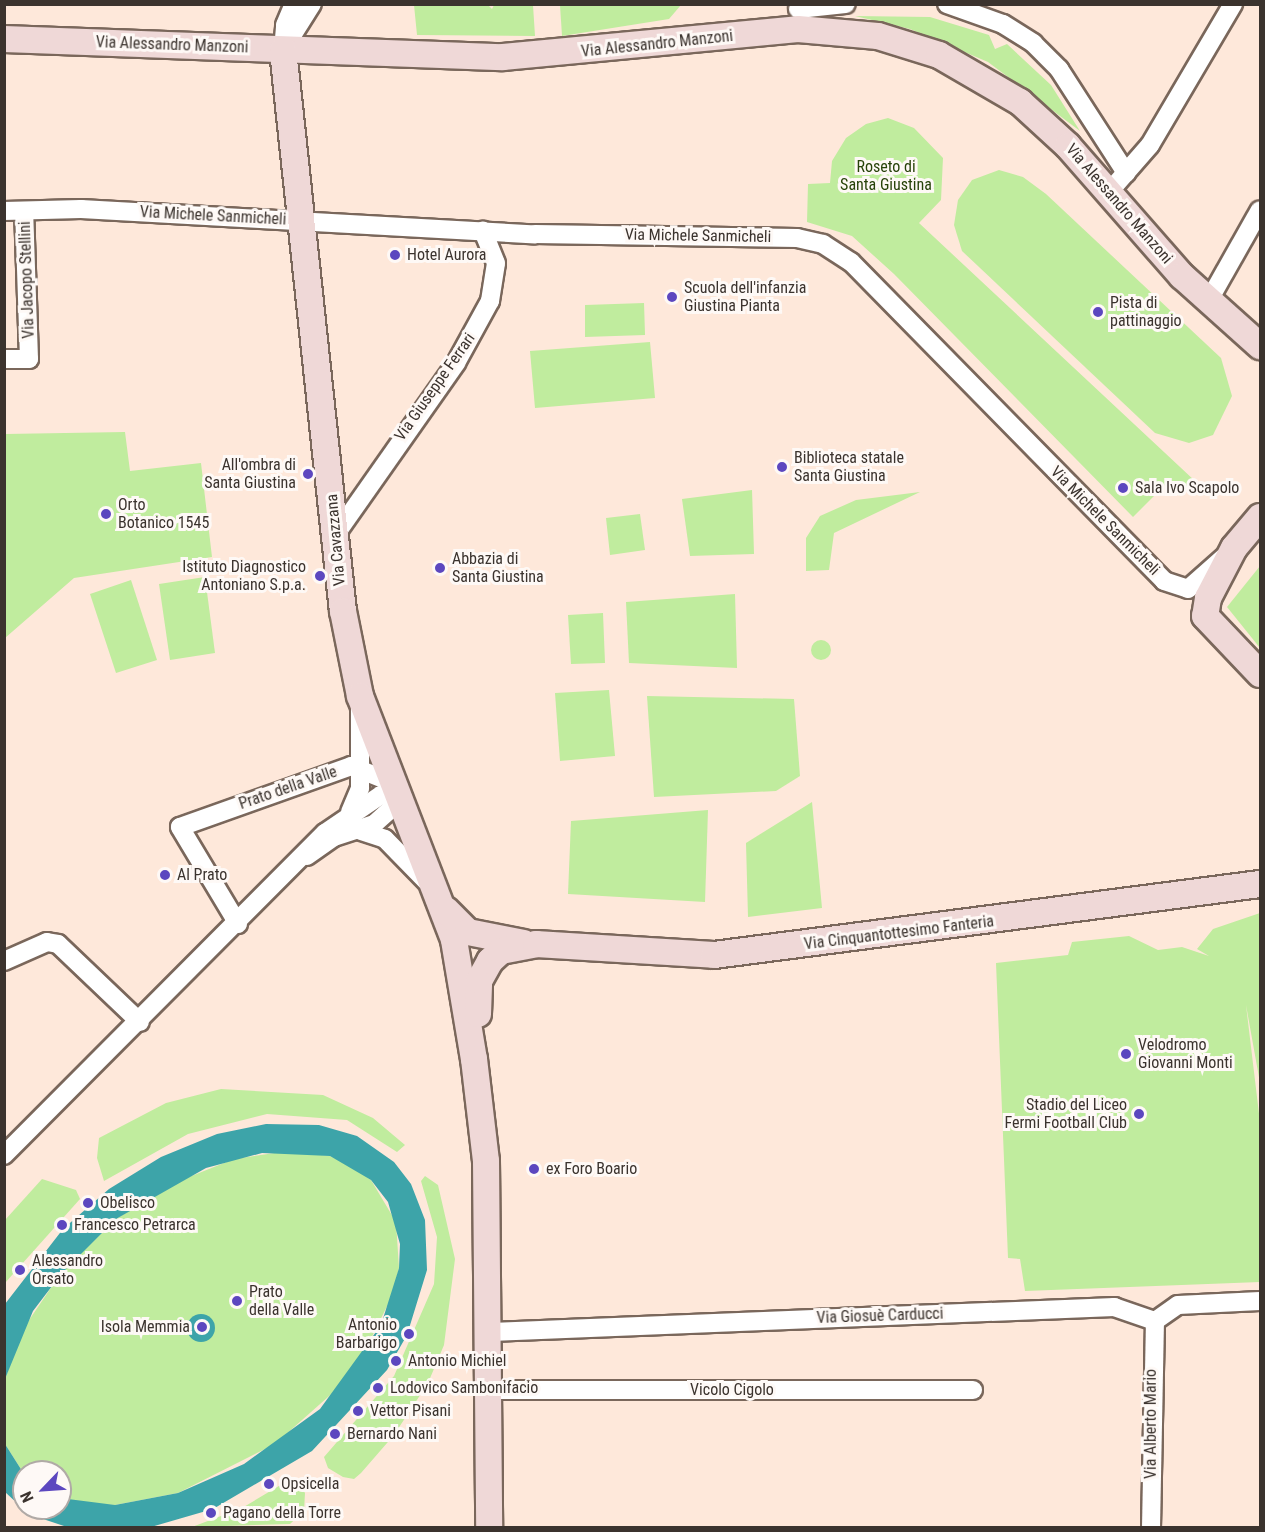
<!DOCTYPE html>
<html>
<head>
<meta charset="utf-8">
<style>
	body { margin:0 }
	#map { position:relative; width:1265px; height:1532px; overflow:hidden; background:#fee8da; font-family:"Roboto Condensed",sans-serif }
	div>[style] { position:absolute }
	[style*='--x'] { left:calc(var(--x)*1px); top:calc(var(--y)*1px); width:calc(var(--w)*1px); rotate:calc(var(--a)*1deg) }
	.green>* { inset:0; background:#c0ec9e }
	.round { border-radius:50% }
	.water>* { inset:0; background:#3da4a9 }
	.roads { filter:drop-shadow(2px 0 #7a675b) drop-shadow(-2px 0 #7a675b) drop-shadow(0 2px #7a675b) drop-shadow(0 -2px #7a675b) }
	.street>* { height:18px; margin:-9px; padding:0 9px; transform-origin:9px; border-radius:9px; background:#fff }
	.secondary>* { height:26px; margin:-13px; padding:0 13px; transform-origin:13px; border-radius:13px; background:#efd8d7 }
	.dots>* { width:16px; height:16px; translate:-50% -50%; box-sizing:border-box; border:3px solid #fef9f6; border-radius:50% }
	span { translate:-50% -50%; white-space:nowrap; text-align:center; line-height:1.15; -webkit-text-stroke:6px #fef9f6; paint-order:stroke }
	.street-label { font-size:16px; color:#3b332e }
	.park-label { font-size:16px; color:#274309 }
	.poi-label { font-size:16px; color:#3b332e }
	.left { translate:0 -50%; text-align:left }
	.right { translate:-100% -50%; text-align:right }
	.frame { position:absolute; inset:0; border:6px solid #3b332e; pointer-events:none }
	.north { position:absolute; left:12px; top:1460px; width:60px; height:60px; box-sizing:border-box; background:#fef9f6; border:2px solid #b0aaa6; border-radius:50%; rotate:245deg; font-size:16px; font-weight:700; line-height:24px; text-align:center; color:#3b332e }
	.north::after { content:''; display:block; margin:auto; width:21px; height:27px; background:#5c47bf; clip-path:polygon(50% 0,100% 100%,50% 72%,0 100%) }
</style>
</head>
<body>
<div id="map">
	<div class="green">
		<div style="clip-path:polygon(414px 5px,488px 5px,492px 9px,494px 5px,533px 5px,535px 36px,417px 35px)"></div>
		<div style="clip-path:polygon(560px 5px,576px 4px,681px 5px,669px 19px,562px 36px)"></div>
		<div style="clip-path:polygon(855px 16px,930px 17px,989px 35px,995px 49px,1007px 44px,1051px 85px,1080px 131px,988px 62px,910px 29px)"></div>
		<div style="clip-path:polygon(888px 118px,914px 128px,943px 158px,941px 200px,919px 223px,1195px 481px,1180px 496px,1166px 484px,1133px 517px,894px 274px,852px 236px,807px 222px,808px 184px,830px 183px,832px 161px,846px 138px,866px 124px)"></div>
		<div style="clip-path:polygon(999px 170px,1023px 177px,1046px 194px,1221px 358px,1232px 396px,1213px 435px,1189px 443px,1155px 433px,962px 251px,954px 225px,958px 200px,972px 180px)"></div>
		<div style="clip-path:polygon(644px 303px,645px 335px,585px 337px,585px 305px)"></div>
		<div style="clip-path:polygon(650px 342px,655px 398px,535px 408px,530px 351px)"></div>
		<div style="clip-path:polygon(125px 432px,130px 471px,201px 463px,212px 557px,74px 578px,5px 638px,5px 434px)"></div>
		<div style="clip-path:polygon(752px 490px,754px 554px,690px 556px,682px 499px)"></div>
		<div style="clip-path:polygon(920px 492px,834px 533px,829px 570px,806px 571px,806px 538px,820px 516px,856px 500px)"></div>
		<div style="clip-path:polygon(640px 514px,645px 550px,610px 555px,606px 518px)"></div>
		<div style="clip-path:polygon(1260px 566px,1260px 648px,1227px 607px)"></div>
		<div style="clip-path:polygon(205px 577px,215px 653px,170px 660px,159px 584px)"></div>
		<div style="clip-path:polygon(131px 580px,157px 660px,116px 673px,90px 594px)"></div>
		<div style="clip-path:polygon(735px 594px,737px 668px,629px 663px,626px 602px)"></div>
		<div style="clip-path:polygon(603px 613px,605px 663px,571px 664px,568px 615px)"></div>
		<div class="round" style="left:811px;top:640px;width:20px;height:20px"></div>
		<div style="clip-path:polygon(609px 690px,615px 756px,560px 761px,555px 693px)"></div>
		<div style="clip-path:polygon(647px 696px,794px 699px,800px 776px,776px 791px,654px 797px)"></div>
		<div style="clip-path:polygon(812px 802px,822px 908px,748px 917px,746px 843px)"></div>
		<div style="clip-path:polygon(708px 810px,705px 902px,568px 894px,571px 821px)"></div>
		<div style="clip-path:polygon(1260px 913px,1260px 1083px,1246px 1005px,1260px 1122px,1260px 1282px,1025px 1291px,1020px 1259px,1008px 1258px,996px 963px,1068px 955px,1072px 942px,1129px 936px,1158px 950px,1182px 947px,1209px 956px,1197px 949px,1213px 929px)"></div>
		<div style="clip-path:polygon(221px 1089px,323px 1095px,373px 1118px,405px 1145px,397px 1152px,347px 1120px,267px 1114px,188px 1134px,104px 1181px,97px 1158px,99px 1138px,166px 1103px)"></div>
		<div style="clip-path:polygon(288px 1151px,330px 1156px,351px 1166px,371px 1180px,396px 1222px,399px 1268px,392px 1296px,363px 1355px,337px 1389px,275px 1444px,178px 1493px,115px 1505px,89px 1504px,60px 1498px,60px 1472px,24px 1474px,5px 1444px,5px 1379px,23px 1329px,61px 1273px,116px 1219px,174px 1183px,234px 1159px)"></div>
		<div style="clip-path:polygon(425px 1176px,438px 1185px,455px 1259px,444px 1345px,428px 1383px,394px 1435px,361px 1473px,354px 1479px,343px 1477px,328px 1468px,324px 1457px,394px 1376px,434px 1284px,437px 1237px,421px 1181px)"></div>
		<div style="clip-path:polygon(42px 1179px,76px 1190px,80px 1199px,5px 1283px,5px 1220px)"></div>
		<div style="clip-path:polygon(294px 1477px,305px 1493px,304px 1511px,290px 1524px,192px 1527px,242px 1508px)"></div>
	</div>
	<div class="water">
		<div style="clip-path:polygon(266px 1124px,319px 1125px,357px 1136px,394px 1162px,411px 1184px,425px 1220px,427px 1270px,407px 1335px,387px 1370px,312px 1451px,213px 1509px,151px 1527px,67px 1527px,37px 1517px,18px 1504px,5px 1492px,5px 1444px,24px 1474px,24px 1508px,60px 1508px,60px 1498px,115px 1505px,178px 1493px,244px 1464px,320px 1409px,381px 1325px,399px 1268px,400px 1244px,388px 1202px,371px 1180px,330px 1156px,262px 1153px,206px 1168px,116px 1219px,62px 1273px,33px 1311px,5px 1379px,5px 1304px,63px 1229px,109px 1189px,161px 1157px,217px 1134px)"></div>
		<div class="round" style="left:187px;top:1314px;width:28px;height:28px"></div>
	</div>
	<div class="roads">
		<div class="street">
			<div style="--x:947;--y:4;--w:59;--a:19.7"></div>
			<div style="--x:1003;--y:24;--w:36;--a:32"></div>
			<div style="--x:1033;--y:43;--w:37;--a:45"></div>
			<div style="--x:1059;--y:69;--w:124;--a:57.2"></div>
			<div style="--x:798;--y:9;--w:48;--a:-5.9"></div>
			<div style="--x:283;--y:50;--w:54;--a:-57.8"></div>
			<div style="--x:283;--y:50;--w:25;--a:-85"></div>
			<div style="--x:285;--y:25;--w:23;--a:-67"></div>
			<div style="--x:1109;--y:192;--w:62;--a:-48.9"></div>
			<div style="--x:1150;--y:145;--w:164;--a:-59.5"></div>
			<div style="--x:4;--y:211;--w:77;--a:-1.5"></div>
			<div style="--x:81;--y:209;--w:455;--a:3.2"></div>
			<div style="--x:535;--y:234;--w:262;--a:0.9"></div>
			<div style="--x:797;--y:238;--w:27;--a:13"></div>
			<div style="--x:823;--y:244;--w:33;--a:33"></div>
			<div style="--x:851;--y:262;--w:447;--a:45.5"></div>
			<div style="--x:1164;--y:581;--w:25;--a:18"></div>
			<div style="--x:1188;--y:589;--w:48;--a:-41.6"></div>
			<div style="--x:1209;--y:300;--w:103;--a:-60.5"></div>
			<div style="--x:4;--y:359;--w:25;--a:0"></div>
			<div style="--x:29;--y:359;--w:147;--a:-91.9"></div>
			<div style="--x:336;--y:534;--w:209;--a:-54.9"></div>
			<div style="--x:456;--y:363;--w:71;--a:-61.3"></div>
			<div style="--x:490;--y:301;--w:38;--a:-81"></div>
			<div style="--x:496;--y:263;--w:35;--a:-112"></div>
			<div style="--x:350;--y:812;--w:26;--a:-67"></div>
			<div style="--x:360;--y:788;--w:81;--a:-90"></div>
			<div style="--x:361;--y:831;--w:25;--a:18"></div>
			<div style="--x:385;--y:839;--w:59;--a:45.7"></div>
			<div style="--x:238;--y:924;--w:113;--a:-120.9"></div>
			<div style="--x:180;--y:827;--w:182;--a:-19.6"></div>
			<div style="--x:351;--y:766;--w:48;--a:21.8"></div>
			<div style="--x:4;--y:961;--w:47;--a:-23.8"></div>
			<div style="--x:47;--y:942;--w:11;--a:10"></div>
			<div style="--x:58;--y:944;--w:113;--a:43.6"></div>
			<div style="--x:4;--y:1155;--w:455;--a:-45.1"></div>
			<div style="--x:325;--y:833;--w:68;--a:-34.2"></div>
			<div style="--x:381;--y:795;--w:21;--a:11"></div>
			<div style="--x:402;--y:799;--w:38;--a:138"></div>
			<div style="--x:374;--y:824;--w:42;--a:162"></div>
			<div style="--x:334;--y:837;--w:33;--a:145"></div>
			<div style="--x:1155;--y:1321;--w:28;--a:-35"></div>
			<div style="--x:1178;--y:1305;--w:82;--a:-2.8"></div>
			<div style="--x:491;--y:1332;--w:624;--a:-2.3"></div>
			<div style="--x:1114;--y:1307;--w:43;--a:18.9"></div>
			<div style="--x:491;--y:1390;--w:482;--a:0"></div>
			<div style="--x:1151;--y:1528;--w:207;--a:-88.9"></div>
		</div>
		<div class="secondary">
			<div style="--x:4;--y:39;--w:499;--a:2.1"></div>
			<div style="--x:503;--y:57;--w:296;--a:-5.4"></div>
			<div style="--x:798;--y:29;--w:80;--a:5"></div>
			<div style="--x:878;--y:36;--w:64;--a:17.3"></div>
			<div style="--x:939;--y:55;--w:94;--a:30.1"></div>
			<div style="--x:1020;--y:102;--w:65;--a:42.5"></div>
			<div style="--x:1068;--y:146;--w:173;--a:48.8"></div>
			<div style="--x:1182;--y:276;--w:105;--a:41.9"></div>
			<div style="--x:283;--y:50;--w:564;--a:83.9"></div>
			<div style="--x:343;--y:611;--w:87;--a:78.7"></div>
			<div style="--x:360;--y:696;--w:261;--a:68.9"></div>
			<div style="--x:454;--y:940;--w:121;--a:80.5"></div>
			<div style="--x:474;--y:1059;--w:103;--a:83.3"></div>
			<div style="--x:486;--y:1161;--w:367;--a:89.5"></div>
			<div style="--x:1260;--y:517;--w:40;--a:130"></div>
			<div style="--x:1234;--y:548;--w:56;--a:117.5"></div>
			<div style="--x:1208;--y:598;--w:18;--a:99"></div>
			<div style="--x:1205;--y:616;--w:80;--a:46.5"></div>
			<div style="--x:446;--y:910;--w:31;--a:45"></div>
			<div style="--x:468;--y:932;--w:57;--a:11.1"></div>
			<div style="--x:478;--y:1014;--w:33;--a:-88"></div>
			<div style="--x:479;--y:981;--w:23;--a:-61"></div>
			<div style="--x:490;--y:961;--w:15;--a:-42"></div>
			<div style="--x:501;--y:951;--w:36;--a:-11"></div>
			<div style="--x:536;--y:944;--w:178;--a:3.5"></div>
			<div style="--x:714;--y:955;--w:551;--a:-7.41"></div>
		</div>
	</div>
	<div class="dots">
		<div style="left:395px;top:255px;background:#5c47bf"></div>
		<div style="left:672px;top:297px;background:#5c47bf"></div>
		<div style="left:1098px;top:312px;background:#5c47bf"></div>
		<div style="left:782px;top:467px;background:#5c47bf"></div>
		<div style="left:308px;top:474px;background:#5c47bf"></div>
		<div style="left:1123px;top:488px;background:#5c47bf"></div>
		<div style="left:106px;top:514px;background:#5c47bf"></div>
		<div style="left:440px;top:568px;background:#5c47bf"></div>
		<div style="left:320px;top:576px;background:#5c47bf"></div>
		<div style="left:165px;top:875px;background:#5c47bf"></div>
		<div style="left:1126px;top:1054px;background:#5c47bf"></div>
		<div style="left:1139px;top:1114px;background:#5c47bf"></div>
		<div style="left:534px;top:1169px;background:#5c47bf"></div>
		<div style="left:88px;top:1203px;background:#5c47bf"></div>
		<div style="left:62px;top:1225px;background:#5c47bf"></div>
		<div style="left:20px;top:1270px;background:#5c47bf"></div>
		<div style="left:237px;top:1301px;background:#5c47bf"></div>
		<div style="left:202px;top:1327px;background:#5c47bf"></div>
		<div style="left:409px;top:1334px;background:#5c47bf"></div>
		<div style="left:396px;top:1361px;background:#5c47bf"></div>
		<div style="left:378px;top:1388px;background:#5c47bf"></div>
		<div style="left:358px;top:1411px;background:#5c47bf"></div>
		<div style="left:335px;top:1434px;background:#5c47bf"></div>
		<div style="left:269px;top:1484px;background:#5c47bf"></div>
		<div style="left:211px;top:1513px;background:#5c47bf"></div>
	</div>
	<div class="street-label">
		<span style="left:657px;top:44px;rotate:-6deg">Via Alessandro Manzoni</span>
		<span style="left:172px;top:45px;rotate:2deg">Via Alessandro Manzoni</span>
		<span style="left:1119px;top:204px;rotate:49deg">Via Alessandro Manzoni</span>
		<span style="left:213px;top:216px;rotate:3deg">Via Michele Sanmicheli</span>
		<span style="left:698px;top:236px;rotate:1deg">Via Michele Sanmicheli</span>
		<span style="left:27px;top:280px;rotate:-92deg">Via Jacopo Stellini</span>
		<span style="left:435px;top:387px;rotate:-55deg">Via Giuseppe Ferrari</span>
		<span style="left:1105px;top:521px;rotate:45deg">Via Michele Sanmicheli</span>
		<span style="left:336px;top:540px;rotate:-95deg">Via Cavazzana</span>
		<span style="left:288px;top:788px;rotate:-19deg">Prato della Valle</span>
		<span style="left:899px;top:933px;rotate:-7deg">Via Cinquantottesimo Fanteria</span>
		<span style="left:880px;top:1316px;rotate:-2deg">Via Giosuè Carducci</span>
		<span style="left:732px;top:1390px">Vicolo Cigolo</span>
		<span style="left:1151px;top:1424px;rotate:-90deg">Via Alberto Mario</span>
	</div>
	<div class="park-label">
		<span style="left:886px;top:176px">Roseto di<br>Santa Giustina</span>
	</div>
	<div class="poi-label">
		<span class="left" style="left:407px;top:255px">Hotel Aurora</span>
		<span class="left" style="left:684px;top:297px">Scuola dell'infanzia<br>Giustina Pianta</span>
		<span class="left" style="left:1110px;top:312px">Pista di<br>pattinaggio</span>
		<span class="left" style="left:794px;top:467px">Biblioteca statale<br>Santa Giustina</span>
		<span class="right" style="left:296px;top:474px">All'ombra di<br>Santa Giustina</span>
		<span class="left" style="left:1135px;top:488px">Sala Ivo Scapolo</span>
		<span class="left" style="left:118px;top:514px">Orto<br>Botanico 1545</span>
		<span class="left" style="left:452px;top:568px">Abbazia di<br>Santa Giustina</span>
		<span class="right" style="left:306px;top:576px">Istituto Diagnostico<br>Antoniano S.p.a.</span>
		<span class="left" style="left:177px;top:875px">Al Prato</span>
		<span class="left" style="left:1138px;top:1054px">Velodromo<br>Giovanni Monti</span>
		<span class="right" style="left:1127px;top:1114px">Stadio del Liceo<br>Fermi Football Club</span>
		<span class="left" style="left:546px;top:1169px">ex Foro Boario</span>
		<span class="left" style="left:100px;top:1203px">Obelisco</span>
		<span class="left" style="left:74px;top:1225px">Francesco Petrarca</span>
		<span class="left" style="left:32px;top:1270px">Alessandro<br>Orsato</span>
		<span class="left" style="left:249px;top:1301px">Prato<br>della Valle</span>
		<span class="right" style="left:397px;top:1334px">Antonio<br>Barbarigo</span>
		<span class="right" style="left:190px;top:1327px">Isola Memmia</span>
		<span class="left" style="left:408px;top:1361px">Antonio Michiel</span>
		<span class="left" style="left:390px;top:1388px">Lodovico Sambonifacio</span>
		<span class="left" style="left:370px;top:1411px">Vettor Pisani</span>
		<span class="left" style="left:347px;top:1434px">Bernardo Nani</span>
		<span class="left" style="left:281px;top:1484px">Opsicella</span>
		<span class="left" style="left:223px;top:1513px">Pagano della Torre</span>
	</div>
	<div class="frame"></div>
	<div class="north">N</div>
</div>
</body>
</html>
